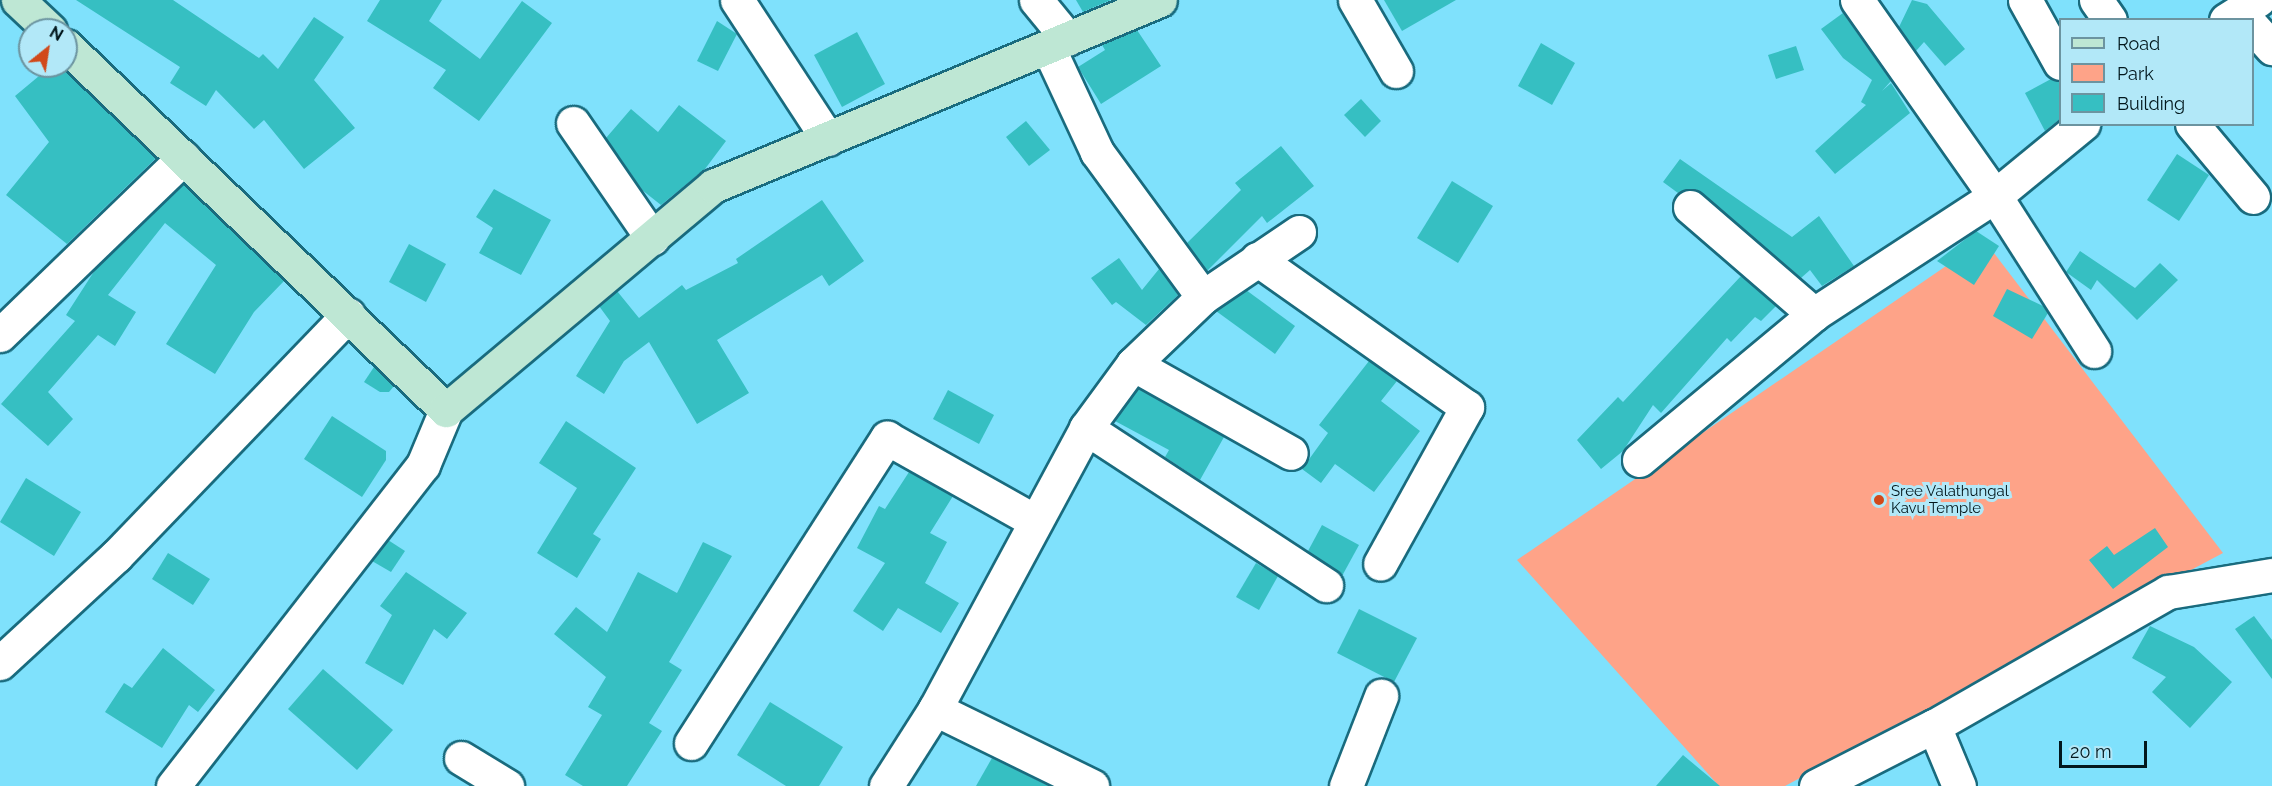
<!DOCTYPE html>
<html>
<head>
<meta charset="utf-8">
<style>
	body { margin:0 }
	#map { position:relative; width:2272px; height:786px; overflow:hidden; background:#7fe1fc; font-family:Raleway,sans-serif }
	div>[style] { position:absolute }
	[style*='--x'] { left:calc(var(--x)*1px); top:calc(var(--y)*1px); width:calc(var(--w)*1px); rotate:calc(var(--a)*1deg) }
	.green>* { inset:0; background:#fea388 }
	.building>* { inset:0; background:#36bfc2 }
	.roads { filter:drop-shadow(2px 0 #196b7e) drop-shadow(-2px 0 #196b7e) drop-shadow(0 2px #196b7e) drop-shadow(0 -2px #196b7e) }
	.street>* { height:33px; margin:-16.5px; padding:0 16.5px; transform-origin:16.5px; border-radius:16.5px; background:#fff }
	.secondary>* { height:33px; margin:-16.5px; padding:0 16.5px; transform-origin:16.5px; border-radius:16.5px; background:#bee7d4 }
	.dots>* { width:16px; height:16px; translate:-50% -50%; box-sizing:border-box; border:3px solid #b2e8f8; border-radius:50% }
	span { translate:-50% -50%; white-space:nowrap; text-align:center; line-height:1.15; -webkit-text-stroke:6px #b2e8f8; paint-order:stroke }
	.poi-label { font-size:15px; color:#02171c }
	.left { translate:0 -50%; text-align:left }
	.legend { position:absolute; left:2059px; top:18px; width:195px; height:108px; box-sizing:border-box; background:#b2e8f8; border:2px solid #6c94a0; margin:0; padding:8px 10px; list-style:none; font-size:18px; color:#02171c }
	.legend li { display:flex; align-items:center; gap:12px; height:30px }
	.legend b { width:30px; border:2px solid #6c94a0 }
	.north { position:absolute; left:18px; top:18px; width:60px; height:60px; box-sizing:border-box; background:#b2e8f8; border:2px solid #6c94a0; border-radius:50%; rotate:30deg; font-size:16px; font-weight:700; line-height:24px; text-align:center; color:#02171c }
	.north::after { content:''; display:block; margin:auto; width:21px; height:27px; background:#d1491b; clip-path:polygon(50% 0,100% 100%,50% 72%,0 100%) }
	.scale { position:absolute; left:2059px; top:741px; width:88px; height:27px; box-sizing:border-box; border:3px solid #02171c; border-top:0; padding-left:8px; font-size:18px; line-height:21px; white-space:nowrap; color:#02171c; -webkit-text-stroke:4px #b2e8f8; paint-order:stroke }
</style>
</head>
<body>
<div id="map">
	<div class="green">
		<div style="clip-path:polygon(1984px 240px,2223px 553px,1785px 786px,1719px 786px,1517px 560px)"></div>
	</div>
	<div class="building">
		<div style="clip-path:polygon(76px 0,173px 0,259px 58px,263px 54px,278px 69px,314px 17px,344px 37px,314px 80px,355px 128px,304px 169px,264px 120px,254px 129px,216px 90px,206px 106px,170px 83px,180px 67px)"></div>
		<div style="clip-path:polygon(380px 0,442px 0,429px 21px,480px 59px,522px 1px,552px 23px,479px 121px,433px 88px,446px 70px,367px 21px)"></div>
		<div style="clip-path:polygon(1076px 0,1111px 0,1083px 12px)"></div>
		<div style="clip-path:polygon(1384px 0,1456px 0,1402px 31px)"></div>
		<div style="clip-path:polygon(1912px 0,1927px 4px,1965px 49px,1945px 66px,1924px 42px,1916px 51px,1899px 27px)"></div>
		<div style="clip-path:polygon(1843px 13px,1891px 81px,1882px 91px,1891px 83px,1910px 113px,1835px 174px,1815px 151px,1866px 105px,1861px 102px,1872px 80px,1843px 58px,1821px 29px)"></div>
		<div style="clip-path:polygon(717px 21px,737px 34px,718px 71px,697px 61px)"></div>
		<div style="clip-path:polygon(1137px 30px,1161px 66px,1101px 104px,1078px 67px,1105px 50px,1102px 45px)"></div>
		<div style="clip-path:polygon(857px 32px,885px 84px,842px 107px,814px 55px)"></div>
		<div style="clip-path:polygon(1541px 43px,1575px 63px,1552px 105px,1518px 86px)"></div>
		<div style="clip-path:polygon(1796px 46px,1804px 70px,1776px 79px,1768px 55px)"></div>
		<div style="clip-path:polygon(51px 66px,60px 66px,156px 158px,67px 244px,6px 195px,49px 142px,15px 96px)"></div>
		<div style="clip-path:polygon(2051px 79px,2061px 82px,2061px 118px,2045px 131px,2025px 93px)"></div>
		<div style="clip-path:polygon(1361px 99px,1381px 121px,1365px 137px,1344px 115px)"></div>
		<div style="clip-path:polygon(679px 105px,726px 141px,705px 169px,661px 205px,642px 190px,606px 138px,631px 109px,658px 132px)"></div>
		<div style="clip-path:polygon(1026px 121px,1050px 150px,1029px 166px,1006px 137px)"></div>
		<div style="clip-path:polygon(1281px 146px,1314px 186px,1267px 223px,1262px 216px,1207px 271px,1187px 243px,1241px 190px,1235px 183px)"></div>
		<div style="clip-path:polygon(2177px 154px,2209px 175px,2179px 221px,2147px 200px)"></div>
		<div style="clip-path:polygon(1680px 159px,1792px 237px,1819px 216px,1854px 266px,1822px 286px,1810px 270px,1801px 278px,1702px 193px,1693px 189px,1678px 193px,1663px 182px)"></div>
		<div style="clip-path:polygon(1452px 181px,1493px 206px,1458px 263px,1417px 238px)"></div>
		<div style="clip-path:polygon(183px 184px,284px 281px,254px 312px,215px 374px,166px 344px,216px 265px,165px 223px,108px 295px,136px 312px,115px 346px,98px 335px,48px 392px,73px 419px,48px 446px,1px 404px,75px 321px,66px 315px,95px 270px)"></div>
		<div style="clip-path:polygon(494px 189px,551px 220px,521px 275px,479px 253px,493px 228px,476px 217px)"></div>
		<div style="clip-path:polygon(822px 200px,864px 261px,829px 286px,822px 275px,717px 340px,749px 393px,697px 424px,649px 342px,624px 361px,604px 394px,576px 376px,610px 321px,599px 306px,617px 291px,639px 318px,682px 285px,686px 290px,738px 263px,736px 259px)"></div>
		<div style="clip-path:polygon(1976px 231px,1999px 246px,1974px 285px,1937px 261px)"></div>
		<div style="clip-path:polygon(409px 244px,446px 264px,426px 302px,389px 282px)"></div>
		<div style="clip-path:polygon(2080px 251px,2135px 288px,2160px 263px,2178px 280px,2137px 320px,2097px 280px,2091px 290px,2066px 272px)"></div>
		<div style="clip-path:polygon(1119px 258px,1142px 290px,1159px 269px,1178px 295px,1146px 325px,1116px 302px,1112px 305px,1091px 278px)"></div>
		<div style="clip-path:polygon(1741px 276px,1776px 306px,1761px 321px,1755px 317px,1731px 342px,1727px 338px,1661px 413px,1653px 405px,1623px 451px,1601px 469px,1577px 440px,1618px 397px,1623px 402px)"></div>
		<div style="clip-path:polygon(2007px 289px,2043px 306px,2048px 313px,2032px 339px,1993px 316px)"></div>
		<div style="clip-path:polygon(1246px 290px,1295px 326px,1275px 354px,1216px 311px)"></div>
		<div style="clip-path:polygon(1369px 361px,1397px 381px,1381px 401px,1420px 431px,1374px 492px,1335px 464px,1321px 483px,1302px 469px,1328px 433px,1319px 425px)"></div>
		<div style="clip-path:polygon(374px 367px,394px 386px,389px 392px,380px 392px,364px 382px)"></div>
		<div style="clip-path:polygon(1138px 388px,1224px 437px,1200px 480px,1165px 457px,1169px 450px,1115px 421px)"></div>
		<div style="clip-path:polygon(948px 390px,994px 415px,979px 444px,933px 419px)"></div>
		<div style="clip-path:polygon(332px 416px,386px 451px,386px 460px,362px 497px,304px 459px)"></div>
		<div style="clip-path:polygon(566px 421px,636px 468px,593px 534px,601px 539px,577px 578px,537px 553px,577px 488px,539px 463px)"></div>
		<div style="clip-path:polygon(909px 472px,953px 496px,930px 533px,947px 542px,925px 583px,959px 603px,941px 633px,898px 608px,883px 631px,853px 611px,885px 563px,857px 548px,879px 506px,885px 509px)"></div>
		<div style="clip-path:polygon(26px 478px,81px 512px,54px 556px,0 522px)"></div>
		<div style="clip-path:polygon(1322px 525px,1359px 545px,1342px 576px,1308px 551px)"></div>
		<div style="clip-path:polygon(2155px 528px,2168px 547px,2113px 589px,2089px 560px,2107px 546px,2114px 555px)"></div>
		<div style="clip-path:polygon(388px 540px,405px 551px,391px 572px,372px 561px)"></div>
		<div style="clip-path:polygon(703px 542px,732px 556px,669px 662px,682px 670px,649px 723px,662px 731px,627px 786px,583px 786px,565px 775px,602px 715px,588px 707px,606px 677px,554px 634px,576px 607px,607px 632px,638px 572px,677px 593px)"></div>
		<div style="clip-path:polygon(168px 553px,210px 579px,193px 605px,152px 579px)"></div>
		<div style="clip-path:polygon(1256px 563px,1278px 576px,1259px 610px,1236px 597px)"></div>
		<div style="clip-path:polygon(406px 572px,467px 613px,447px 639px,434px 629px,403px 685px,365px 663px,392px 615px,380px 606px)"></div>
		<div style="clip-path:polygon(1359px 609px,1417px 638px,1394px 682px,1337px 653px)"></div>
		<div style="clip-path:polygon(2254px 616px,2272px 640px,2272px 679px,2235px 629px)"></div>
		<div style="clip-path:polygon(2150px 626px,2194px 647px,2232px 682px,2190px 728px,2152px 692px,2166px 677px,2132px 658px)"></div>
		<div style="clip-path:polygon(163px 648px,215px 690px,198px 712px,189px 705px,162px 748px,105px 712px,124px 683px,132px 688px)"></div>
		<div style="clip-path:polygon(323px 669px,393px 730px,357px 770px,288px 709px)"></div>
		<div style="clip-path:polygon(770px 702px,843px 747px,819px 786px,786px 786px,737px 755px)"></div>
		<div style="clip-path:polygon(1683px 755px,1720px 786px,1656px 786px)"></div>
		<div style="clip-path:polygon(992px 758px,1049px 786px,976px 786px)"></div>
	</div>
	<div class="roads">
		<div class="street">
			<div style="--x:737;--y:0;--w:166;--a:56.8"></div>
			<div style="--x:1036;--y:0;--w:50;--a:50.6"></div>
			<div style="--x:1355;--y:0;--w:82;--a:60"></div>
			<div style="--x:1857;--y:0;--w:240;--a:54.9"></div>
			<div style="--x:1995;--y:196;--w:184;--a:57.4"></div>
			<div style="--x:2025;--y:0;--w:72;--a:60.9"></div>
			<div style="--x:2096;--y:0;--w:24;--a:55"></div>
			<div style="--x:2226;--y:20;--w:38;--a:-32"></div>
			<div style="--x:2252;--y:26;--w:30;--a:48"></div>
			<div style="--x:573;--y:123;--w:140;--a:55.5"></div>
			<div style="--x:2192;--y:124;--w:95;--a:50.1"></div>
			<div style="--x:1690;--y:207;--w:164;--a:40.8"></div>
			<div style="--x:1257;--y:259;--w:257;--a:35.2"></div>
			<div style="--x:1467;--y:407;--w:179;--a:119"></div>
			<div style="--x:1203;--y:297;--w:116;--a:-34.1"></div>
			<div style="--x:0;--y:335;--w:255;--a:-44"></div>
			<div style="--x:1133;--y:364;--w:181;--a:29.4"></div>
			<div style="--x:1086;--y:428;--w:287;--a:33.2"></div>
			<div style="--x:1639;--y:460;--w:228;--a:-39.8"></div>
			<div style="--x:1814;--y:314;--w:216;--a:-33.1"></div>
			<div style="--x:1995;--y:196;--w:114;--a:-39.3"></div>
			<div style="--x:0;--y:663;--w:158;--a:-42.7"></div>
			<div style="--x:116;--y:556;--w:335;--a:-46.1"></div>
			<div style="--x:935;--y:709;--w:175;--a:26.1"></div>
			<div style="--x:1934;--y:726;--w:65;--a:67.4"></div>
			<div style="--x:691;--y:743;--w:363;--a:-57.3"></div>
			<div style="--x:887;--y:438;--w:170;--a:29.3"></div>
			<div style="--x:461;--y:758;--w:54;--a:31.3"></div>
			<div style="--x:173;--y:786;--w:407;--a:-52.1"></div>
			<div style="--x:423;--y:465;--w:60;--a:-67.3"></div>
			<div style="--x:886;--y:786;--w:91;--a:-57.5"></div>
			<div style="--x:935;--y:709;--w:319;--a:-61.7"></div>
			<div style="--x:1086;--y:428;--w:79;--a:-53.7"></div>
			<div style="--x:1133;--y:364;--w:97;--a:-43.7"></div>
			<div style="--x:1203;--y:297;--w:180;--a:-126.2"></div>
			<div style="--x:1097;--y:152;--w:116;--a:-115"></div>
			<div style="--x:1346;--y:786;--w:97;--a:-68.7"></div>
			<div style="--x:1816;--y:786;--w:132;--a:-27"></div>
			<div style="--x:1934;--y:726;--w:270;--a:-29.8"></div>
			<div style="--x:2168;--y:592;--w:105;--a:-9.3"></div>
		</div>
		<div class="secondary">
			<div style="--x:18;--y:0;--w:44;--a:43.2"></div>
			<div style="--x:66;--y:46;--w:526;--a:43.77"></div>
			<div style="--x:446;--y:410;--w:349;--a:-40"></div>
			<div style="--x:713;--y:186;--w:484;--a:-22.6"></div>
		</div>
	</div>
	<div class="dots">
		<div style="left:1879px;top:500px;background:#d1491b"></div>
	</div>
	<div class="poi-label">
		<span class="left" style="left:1891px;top:500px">Sree Valathungal<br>Kavu Temple</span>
	</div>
	<ul class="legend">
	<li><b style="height:8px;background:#bee7d4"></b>Road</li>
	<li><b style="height:16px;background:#fea388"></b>Park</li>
	<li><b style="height:16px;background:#36bfc2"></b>Building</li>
	</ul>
	<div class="north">N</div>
	<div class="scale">20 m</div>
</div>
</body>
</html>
